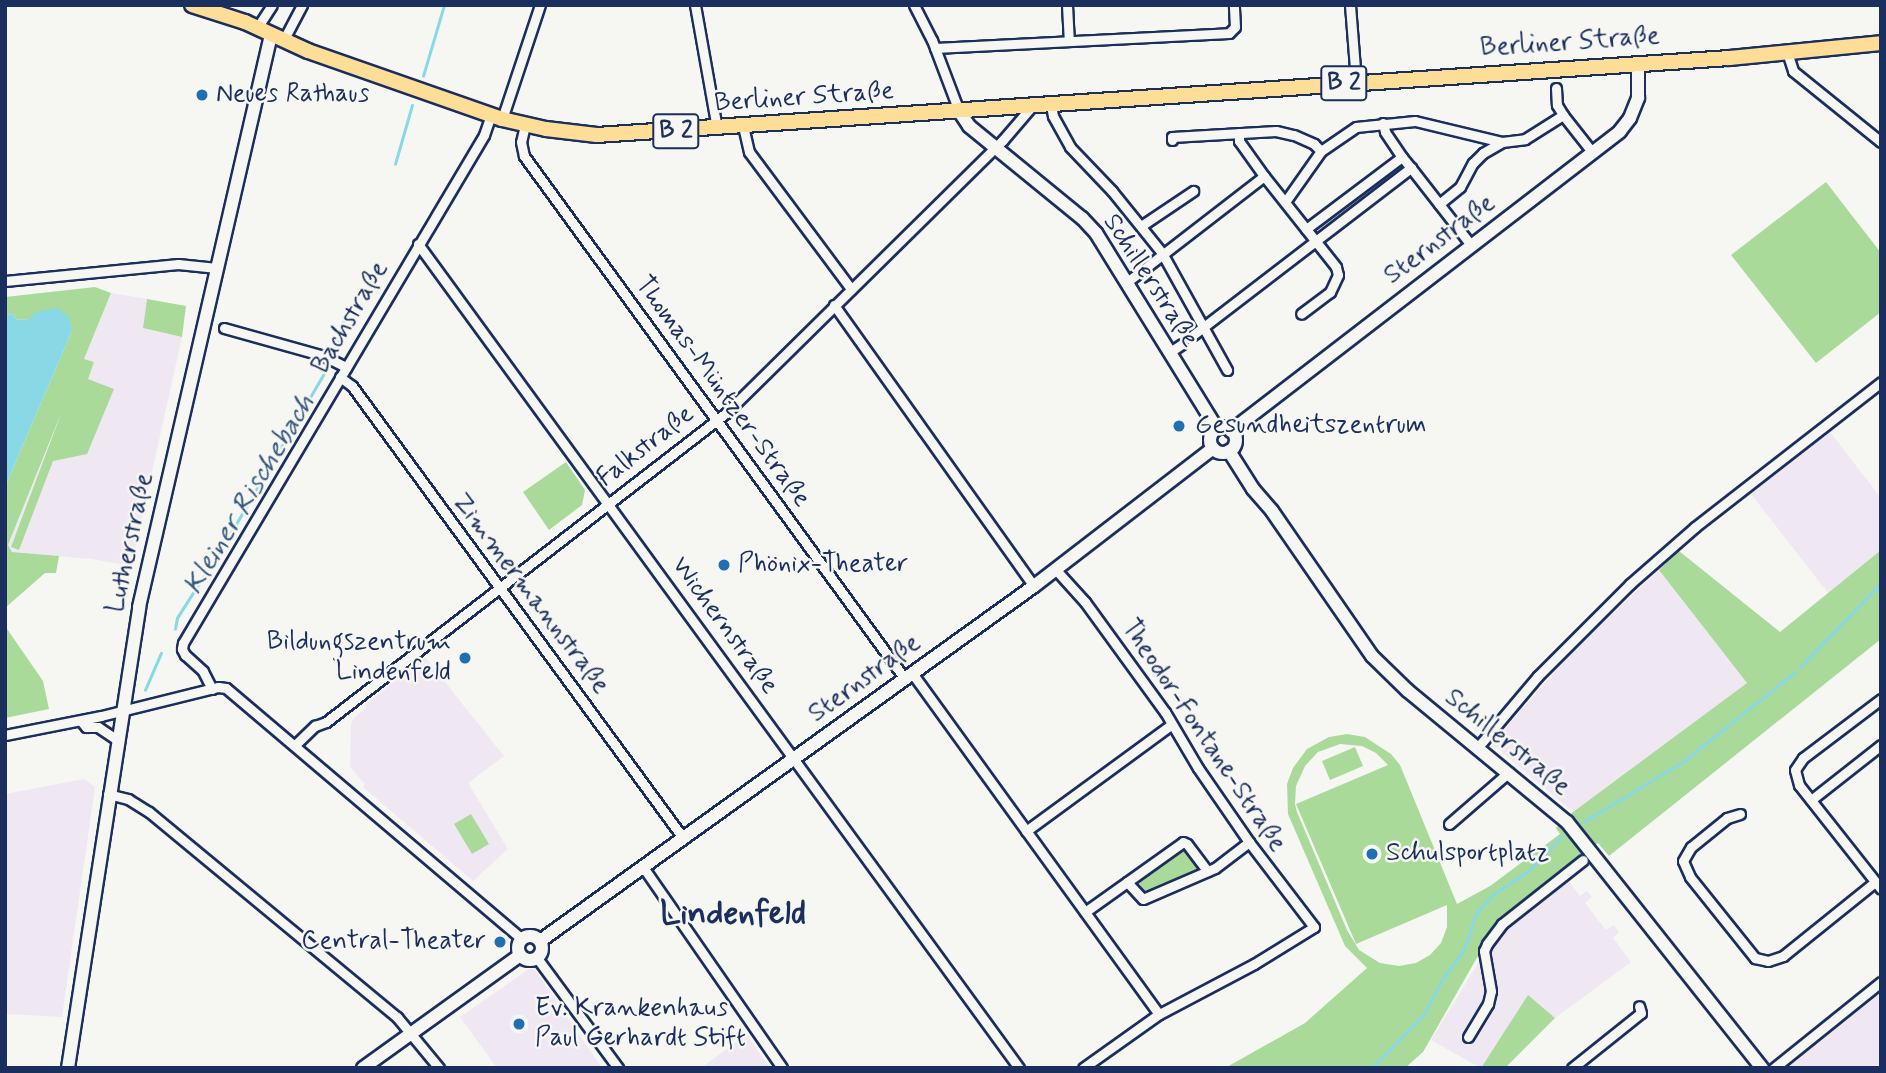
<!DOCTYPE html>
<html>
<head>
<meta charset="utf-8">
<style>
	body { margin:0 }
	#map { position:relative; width:1886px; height:1073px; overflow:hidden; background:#f6f6f2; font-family:Mynerve,sans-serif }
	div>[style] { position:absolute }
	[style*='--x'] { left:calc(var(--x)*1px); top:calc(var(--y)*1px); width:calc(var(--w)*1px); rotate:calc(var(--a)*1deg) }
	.built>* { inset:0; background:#efe8f3 }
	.green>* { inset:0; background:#aada9a }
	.water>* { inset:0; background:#88d8e5 }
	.stream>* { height:2.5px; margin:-1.25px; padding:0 1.25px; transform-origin:1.25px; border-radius:1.25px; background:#88d8e5 }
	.roads { filter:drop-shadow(2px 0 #1b2f5e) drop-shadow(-2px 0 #1b2f5e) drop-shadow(0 2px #1b2f5e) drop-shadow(0 -2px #1b2f5e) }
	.street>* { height:9px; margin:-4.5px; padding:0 4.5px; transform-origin:4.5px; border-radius:4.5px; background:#f6f6f2 }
	.secondary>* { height:12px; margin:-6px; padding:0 6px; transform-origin:6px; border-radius:6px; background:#f6f6f2 }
	.secondary>.ring { margin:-6px; padding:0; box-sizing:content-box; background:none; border:12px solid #f6f6f2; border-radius:50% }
	.primary>* { height:14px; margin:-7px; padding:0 7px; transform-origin:7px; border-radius:7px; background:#fedd96 }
	.dots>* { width:19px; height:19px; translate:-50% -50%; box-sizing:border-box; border:4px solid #f6f6f2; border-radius:50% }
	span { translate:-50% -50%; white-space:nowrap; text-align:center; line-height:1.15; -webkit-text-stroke:5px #f6f6f2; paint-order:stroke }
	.shield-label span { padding:2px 5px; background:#f6f6f2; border:2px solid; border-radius:5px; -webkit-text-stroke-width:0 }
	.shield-label { font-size:24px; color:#1b2f5e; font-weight:700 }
	.street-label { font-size:26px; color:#1b2f5e }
	.poi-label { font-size:26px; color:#1b2f5e }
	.left { translate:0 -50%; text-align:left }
	.right { translate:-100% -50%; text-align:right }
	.water-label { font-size:28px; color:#365980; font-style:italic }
	.district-label { font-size:33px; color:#1b2f5e; font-weight:700 }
	.frame { position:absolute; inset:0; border:7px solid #1b2f5e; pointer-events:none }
</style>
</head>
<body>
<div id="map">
	<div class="built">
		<div style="clip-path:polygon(111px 293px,147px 299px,143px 328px,182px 337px,131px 566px,91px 559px,12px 552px,8px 545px)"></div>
		<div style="clip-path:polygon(1830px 432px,1881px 498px,1881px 550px,1828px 593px,1751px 494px)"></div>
		<div style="clip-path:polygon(1659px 570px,1747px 683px,1573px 812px,1495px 746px,1497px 738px,1573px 651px)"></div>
		<div style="clip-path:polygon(425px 657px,504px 756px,468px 783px,508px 849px,473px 881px,363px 787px,365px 784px,350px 767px,351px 724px,354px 718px,366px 708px,365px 705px)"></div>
		<div style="clip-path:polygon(84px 779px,95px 787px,62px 1017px,5px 1014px,5px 794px)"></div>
		<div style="clip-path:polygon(1567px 879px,1580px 896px,1587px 891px,1592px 897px,1585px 903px,1606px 930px,1614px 925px,1619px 932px,1613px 938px,1631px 962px,1555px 1018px,1528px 996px,1481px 1068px,1431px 1040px,1480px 960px,1490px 959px,1494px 943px,1503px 931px)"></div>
		<div style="clip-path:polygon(529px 969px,535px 970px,602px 1068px,497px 1068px,460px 1017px)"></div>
		<div style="clip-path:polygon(1881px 992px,1881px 1068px,1785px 1068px,1789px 1063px)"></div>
		<div style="clip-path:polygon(747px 1035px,770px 1068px,701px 1068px,736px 1042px)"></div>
	</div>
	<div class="green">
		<div style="clip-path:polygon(1826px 182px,1881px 253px,1881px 312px,1816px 363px,1731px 255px)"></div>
		<div style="clip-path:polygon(95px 287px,111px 293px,84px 359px,94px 362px,88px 379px,114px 389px,87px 454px,53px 461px,19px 550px,11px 547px,62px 411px,8px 545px,12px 552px,59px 556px,56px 573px,45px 573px,5px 608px,5px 487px,72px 331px,30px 319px,17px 320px,13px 314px,5px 315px,5px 297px)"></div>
		<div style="clip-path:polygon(147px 299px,186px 306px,182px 337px,143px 328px)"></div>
		<div style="clip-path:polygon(566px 462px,585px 490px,582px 505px,549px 530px,523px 492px)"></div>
		<div style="clip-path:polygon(evenodd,1881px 550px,1881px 639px,1609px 856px,1598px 843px,1494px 928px,1423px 1052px,1405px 1068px,1225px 1068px,1305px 1023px,1367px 968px,1345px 946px,1288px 814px,1287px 784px,1293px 768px,1307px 749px,1329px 737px,1347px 734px,1365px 737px,1391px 754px,1400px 765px,1457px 904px,1490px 886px,1560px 834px,1556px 828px,1573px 812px,1747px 683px,1659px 570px,1679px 551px,1780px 632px,1881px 550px,1340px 744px,1362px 746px,1376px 753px,1388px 765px,1296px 804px,1356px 944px,1447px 905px,1447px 927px,1441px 943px,1430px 955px,1416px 963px,1399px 966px,1380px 963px,1359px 950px,1347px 930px,1297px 812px,1295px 804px,1296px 786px,1305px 766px,1318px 752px,1340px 744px)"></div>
		<div style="clip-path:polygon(5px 626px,43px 681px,49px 709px,5px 718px)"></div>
		<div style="clip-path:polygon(1355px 747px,1363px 766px,1330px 780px,1322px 761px)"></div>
		<div style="clip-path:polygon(471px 814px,489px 844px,472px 854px,454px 824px)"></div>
		<div style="clip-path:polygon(1182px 848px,1190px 851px,1199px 865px,1196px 873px,1149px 893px,1143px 892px,1137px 878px)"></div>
		<div style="clip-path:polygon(1528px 995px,1555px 1018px,1505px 1068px,1481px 1068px)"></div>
	</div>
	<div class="water">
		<div style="clip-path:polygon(58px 308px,69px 317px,72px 331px,5px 487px,5px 315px,13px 314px,17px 320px,29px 319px,36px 312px)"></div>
	</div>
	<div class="stream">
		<div style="--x:423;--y:76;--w:74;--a:-73.5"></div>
		<div style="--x:395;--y:164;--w:61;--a:-73.9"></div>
		<div style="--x:335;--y:347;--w:41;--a:-71.6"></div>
		<div style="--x:175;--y:629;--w:11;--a:-80"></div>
		<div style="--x:177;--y:618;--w:97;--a:-57.6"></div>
		<div style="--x:229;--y:536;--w:200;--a:-59.7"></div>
		<div style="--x:1800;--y:667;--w:117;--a:-46"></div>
		<div style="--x:145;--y:690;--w:40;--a:-66.6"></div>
		<div style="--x:1583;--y:822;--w:118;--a:-31.1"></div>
		<div style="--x:1684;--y:761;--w:141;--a:-38.7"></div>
		<div style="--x:1372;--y:1068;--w:75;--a:-46.1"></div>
		<div style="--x:1424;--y:1014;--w:38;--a:-62"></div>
		<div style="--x:1442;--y:980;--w:36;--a:-54"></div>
		<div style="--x:1463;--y:951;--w:41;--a:-70.3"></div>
		<div style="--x:1477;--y:912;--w:25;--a:-47"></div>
		<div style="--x:1494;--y:894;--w:40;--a:-34"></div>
		<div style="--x:1527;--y:872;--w:49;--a:-45.8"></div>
	</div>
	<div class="roads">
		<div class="street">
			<div style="--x:695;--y:5;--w:125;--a:79.9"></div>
			<div style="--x:914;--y:5;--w:39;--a:63"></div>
			<div style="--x:932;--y:40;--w:76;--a:69.2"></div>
			<div style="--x:1067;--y:5;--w:36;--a:87"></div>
			<div style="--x:1350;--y:5;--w:77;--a:85.5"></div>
			<div style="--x:257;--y:28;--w:27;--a:-57"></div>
			<div style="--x:283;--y:41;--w:41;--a:-62.2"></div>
			<div style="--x:935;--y:48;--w:294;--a:-2.9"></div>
			<div style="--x:1229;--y:33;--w:8;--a:-45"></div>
			<div style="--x:1235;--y:27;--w:22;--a:-93"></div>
			<div style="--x:1787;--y:52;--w:20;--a:72"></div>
			<div style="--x:1793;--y:71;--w:113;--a:38.9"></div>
			<div style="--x:1556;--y:88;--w:17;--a:87"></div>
			<div style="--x:1557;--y:105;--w:12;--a:59"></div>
			<div style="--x:1051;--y:105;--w:11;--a:80"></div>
			<div style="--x:1053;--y:116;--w:35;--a:61"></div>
			<div style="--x:1070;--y:147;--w:61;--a:46.3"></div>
			<div style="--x:1112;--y:191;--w:80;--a:51.1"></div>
			<div style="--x:1162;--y:253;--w:134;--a:60.9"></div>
			<div style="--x:502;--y:119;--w:120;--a:-71.6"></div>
			<div style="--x:1383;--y:123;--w:9;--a:77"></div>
			<div style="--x:1385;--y:132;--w:30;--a:56"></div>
			<div style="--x:525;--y:125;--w:17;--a:103"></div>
			<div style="--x:521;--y:142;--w:14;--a:78"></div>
			<div style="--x:524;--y:156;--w:647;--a:53.93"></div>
			<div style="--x:743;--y:126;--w:27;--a:77"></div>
			<div style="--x:749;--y:152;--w:171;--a:53.3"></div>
			<div style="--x:1239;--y:133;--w:8;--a:90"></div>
			<div style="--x:1239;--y:141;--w:43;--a:54.5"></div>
			<div style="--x:1172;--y:140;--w:3;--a:-90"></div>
			<div style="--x:1172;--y:137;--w:104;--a:-3.3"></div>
			<div style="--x:1276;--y:131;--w:18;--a:13"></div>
			<div style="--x:1294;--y:135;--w:22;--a:24"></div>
			<div style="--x:1314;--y:144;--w:10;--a:45"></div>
			<div style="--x:1285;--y:202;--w:62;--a:-54.8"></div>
			<div style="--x:1321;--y:151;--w:42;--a:-34.4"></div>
			<div style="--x:1356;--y:127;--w:59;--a:-5.8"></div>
			<div style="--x:1415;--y:121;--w:89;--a:13.6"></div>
			<div style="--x:1502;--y:142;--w:23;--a:-7"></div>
			<div style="--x:1525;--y:139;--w:45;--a:-32.3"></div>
			<div style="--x:1563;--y:115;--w:48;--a:51.7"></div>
			<div style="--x:1439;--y:204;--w:27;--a:-39"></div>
			<div style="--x:1460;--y:187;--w:27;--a:-62"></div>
			<div style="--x:1473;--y:163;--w:14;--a:-45"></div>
			<div style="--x:1483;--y:153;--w:22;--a:-30"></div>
			<div style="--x:1141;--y:226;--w:63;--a:-33.9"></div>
			<div style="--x:1306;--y:229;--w:120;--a:-36.9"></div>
			<div style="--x:1402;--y:157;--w:14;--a:51"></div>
			<div style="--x:418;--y:244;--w:1020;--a:53.89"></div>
			<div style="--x:5;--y:281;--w:174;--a:-5.6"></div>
			<div style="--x:178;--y:264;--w:39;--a:6"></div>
			<div style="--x:1127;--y:282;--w:173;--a:-37.7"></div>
			<div style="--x:1264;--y:176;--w:116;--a:51.6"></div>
			<div style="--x:1336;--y:267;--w:8;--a:76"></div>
			<div style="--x:1338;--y:275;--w:19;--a:115"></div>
			<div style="--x:1330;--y:292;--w:36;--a:143"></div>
			<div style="--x:834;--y:305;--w:345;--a:54.6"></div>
			<div style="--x:224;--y:328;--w:104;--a:15.6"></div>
			<div style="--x:324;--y:356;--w:25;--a:27"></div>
			<div style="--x:1193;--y:335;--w:275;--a:-37.5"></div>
			<div style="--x:1411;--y:168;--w:98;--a:52.1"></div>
			<div style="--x:1170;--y:352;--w:14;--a:-34"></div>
			<div style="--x:340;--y:377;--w:15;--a:37"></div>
			<div style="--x:352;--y:386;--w:560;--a:53.78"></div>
			<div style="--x:1056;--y:570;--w:43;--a:47.8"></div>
			<div style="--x:1085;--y:602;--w:136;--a:54"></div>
			<div style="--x:1165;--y:712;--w:65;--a:59.5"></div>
			<div style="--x:1198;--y:768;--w:90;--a:55.4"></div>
			<div style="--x:1249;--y:842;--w:107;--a:52.6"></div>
			<div style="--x:1314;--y:927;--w:70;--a:148.3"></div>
			<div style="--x:1254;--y:964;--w:107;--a:152.2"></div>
			<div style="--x:1159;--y:1014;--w:93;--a:144.6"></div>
			<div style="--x:912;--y:673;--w:421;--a:54.1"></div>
			<div style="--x:212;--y:689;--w:20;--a:-117"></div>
			<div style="--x:203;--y:671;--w:24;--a:-138"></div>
			<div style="--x:185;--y:655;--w:7;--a:-117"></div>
			<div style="--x:182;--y:649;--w:6;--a:-81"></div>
			<div style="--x:183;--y:643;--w:590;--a:-59.35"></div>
			<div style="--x:484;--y:135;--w:21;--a:-71"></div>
			<div style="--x:1881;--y:699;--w:98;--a:142.9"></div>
			<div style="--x:1803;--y:758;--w:14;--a:124"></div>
			<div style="--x:1795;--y:770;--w:16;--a:75"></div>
			<div style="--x:1799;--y:785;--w:132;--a:51.7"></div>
			<div style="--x:81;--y:721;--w:8;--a:50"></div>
			<div style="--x:86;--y:727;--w:12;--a:0"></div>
			<div style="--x:98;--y:727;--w:22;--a:34"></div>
			<div style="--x:5;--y:735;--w:98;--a:-11.2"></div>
			<div style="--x:101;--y:716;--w:121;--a:-13.9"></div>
			<div style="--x:218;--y:687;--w:8;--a:7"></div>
			<div style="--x:226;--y:688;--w:388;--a:40.3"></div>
			<div style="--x:295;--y:745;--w:28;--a:-44"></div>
			<div style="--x:315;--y:726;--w:12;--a:-20"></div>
			<div style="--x:326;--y:722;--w:505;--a:-37.69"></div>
			<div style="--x:726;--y:413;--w:388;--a:-44.6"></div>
			<div style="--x:1002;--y:141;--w:46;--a:-49.4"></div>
			<div style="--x:1478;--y:747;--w:93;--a:-49.8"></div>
			<div style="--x:1538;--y:676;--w:130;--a:-45"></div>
			<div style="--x:1630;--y:584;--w:86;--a:-41.2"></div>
			<div style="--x:1695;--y:527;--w:236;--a:-37.9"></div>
			<div style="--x:108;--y:794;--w:21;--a:14"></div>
			<div style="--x:128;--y:799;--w:25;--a:32"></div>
			<div style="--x:149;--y:812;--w:322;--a:39.6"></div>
			<div style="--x:397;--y:1017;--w:66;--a:50.5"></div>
			<div style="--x:1811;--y:800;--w:89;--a:-38.2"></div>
			<div style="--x:1740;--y:814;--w:14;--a:163"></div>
			<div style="--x:1727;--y:818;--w:46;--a:141.1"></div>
			<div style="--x:1691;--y:847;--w:16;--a:120"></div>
			<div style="--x:1683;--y:861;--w:17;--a:66"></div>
			<div style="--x:1690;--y:877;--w:104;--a:51.3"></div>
			<div style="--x:1755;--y:958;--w:13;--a:13"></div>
			<div style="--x:1768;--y:961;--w:16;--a:-18"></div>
			<div style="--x:1783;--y:956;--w:118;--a:-38.8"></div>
			<div style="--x:1449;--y:824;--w:79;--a:-40.9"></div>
			<div style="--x:1026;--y:831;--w:180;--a:-36.2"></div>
			<div style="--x:643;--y:867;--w:244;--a:55.3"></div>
			<div style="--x:1127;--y:882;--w:23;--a:47"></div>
			<div style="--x:1143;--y:899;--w:78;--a:-23.3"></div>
			<div style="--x:1215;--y:868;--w:43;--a:-37.4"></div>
			<div style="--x:1085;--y:912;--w:120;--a:-35.5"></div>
			<div style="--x:1183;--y:842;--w:4;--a:27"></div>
			<div style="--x:1187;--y:844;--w:34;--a:53"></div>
			<div style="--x:537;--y:958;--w:137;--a:53.6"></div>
			<div style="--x:1468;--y:1037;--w:39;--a:-59"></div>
			<div style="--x:1488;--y:1004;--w:13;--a:-77"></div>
			<div style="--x:1491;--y:991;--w:41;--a:-99.9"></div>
			<div style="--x:1484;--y:951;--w:8;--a:-67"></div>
			<div style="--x:1487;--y:944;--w:25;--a:-53"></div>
			<div style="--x:1502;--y:924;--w:103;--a:-38.3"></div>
			<div style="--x:1572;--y:1068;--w:88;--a:-38.6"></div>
			<div style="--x:1641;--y:1013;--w:7;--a:-106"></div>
			<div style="--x:1774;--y:1068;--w:137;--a:-38.8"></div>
		</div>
		<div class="secondary">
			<div style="--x:959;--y:111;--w:18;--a:56"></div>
			<div style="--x:969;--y:126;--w:146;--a:39.2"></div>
			<div style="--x:1082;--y:218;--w:21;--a:47"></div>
			<div style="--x:1096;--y:233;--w:230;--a:58.3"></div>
			<div class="ring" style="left:1210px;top:427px;width:14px;height:14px"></div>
			<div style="--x:1231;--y:431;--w:491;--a:-37.6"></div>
			<div style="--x:1620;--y:131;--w:16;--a:-52"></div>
			<div style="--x:1630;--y:118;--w:22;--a:-68"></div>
			<div style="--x:1638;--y:98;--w:34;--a:-90"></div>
			<div style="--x:1229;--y:451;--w:45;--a:57.7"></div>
			<div style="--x:1253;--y:489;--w:29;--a:49"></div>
			<div style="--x:1272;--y:511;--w:176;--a:55.4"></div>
			<div style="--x:1372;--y:656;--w:50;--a:44.2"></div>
			<div style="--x:1408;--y:691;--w:206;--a:39.5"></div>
			<div style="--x:1567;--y:822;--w:314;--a:51.6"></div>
			<div class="ring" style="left:518px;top:936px;width:12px;height:12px"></div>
			<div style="--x:540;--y:941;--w:608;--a:-35.7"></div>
			<div style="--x:1034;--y:586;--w:226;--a:-37.6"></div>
			<div style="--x:68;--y:1068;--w:466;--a:-81.2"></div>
			<div style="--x:139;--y:607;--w:587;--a:-77.01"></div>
			<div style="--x:363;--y:1068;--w:193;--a:-35.7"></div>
		</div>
		<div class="primary">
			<div style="--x:192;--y:5;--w:56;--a:17.8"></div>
			<div style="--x:245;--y:22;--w:69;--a:24.7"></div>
			<div style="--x:308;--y:51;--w:206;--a:19.3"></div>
			<div style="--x:502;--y:119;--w:45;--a:12.8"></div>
			<div style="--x:546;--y:129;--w:51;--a:6.7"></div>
			<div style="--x:597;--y:135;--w:1135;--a:-3.89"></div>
			<div style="--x:1729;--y:58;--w:153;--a:-5.6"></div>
		</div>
	</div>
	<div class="dots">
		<div style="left:202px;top:95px;background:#1f6fb2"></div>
		<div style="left:1179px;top:426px;background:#1f6fb2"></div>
		<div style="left:724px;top:565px;background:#1f6fb2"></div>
		<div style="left:465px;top:658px;background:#1f6fb2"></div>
		<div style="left:1372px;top:854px;background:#1f6fb2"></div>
		<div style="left:500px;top:942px;background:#1f6fb2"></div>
		<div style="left:519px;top:1024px;background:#1f6fb2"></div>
	</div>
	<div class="shield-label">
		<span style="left:1344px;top:83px">B 2</span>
		<span style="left:676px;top:131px">B 2</span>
	</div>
	<div class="street-label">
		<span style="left:1570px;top:43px;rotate:-4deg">Berliner Straße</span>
		<span style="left:804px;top:98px;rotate:-4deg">Berliner Straße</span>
		<span style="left:1440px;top:240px;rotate:-37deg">Sternstraße</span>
		<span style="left:1150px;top:281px;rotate:57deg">Schillerstraße</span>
		<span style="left:351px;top:318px;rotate:-60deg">Bachstraße</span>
		<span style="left:722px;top:392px;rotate:54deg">Thomas-Müntzer-Straße</span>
		<span style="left:646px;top:447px;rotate:-38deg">Falkstraße</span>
		<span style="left:131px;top:543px;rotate:-78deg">Lutherstraße</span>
		<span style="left:530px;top:594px;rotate:53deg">Zimmermannstraße</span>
		<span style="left:724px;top:626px;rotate:54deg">Wichernstraße</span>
		<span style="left:865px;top:679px;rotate:-36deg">Sternstraße</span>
		<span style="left:1203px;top:736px;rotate:56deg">Theodor-Fontane-Straße</span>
		<span style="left:1507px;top:743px;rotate:39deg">Schillerstraße</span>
	</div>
	<div class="poi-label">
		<span class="left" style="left:216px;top:95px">Neues Rathaus</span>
		<span class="left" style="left:1195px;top:426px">Gesundheitszentrum</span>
		<span class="left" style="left:738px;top:565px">Phönix-Theater</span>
		<span class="right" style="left:451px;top:658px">Bildungszentrum<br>Lindenfeld</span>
		<span class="left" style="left:1386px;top:854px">Schulsportplatz</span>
		<span class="right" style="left:486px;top:942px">Central-Theater</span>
		<span class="left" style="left:535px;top:1024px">Ev. Krankenhaus<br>Paul Gerhardt Stift</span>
	</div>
	<div class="water-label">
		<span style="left:250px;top:495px;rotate:-59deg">Kleiner Rischebach</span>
	</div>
	<div class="district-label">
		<span style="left:733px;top:915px">Lindenfeld</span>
	</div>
	<div class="frame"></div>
</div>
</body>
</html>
